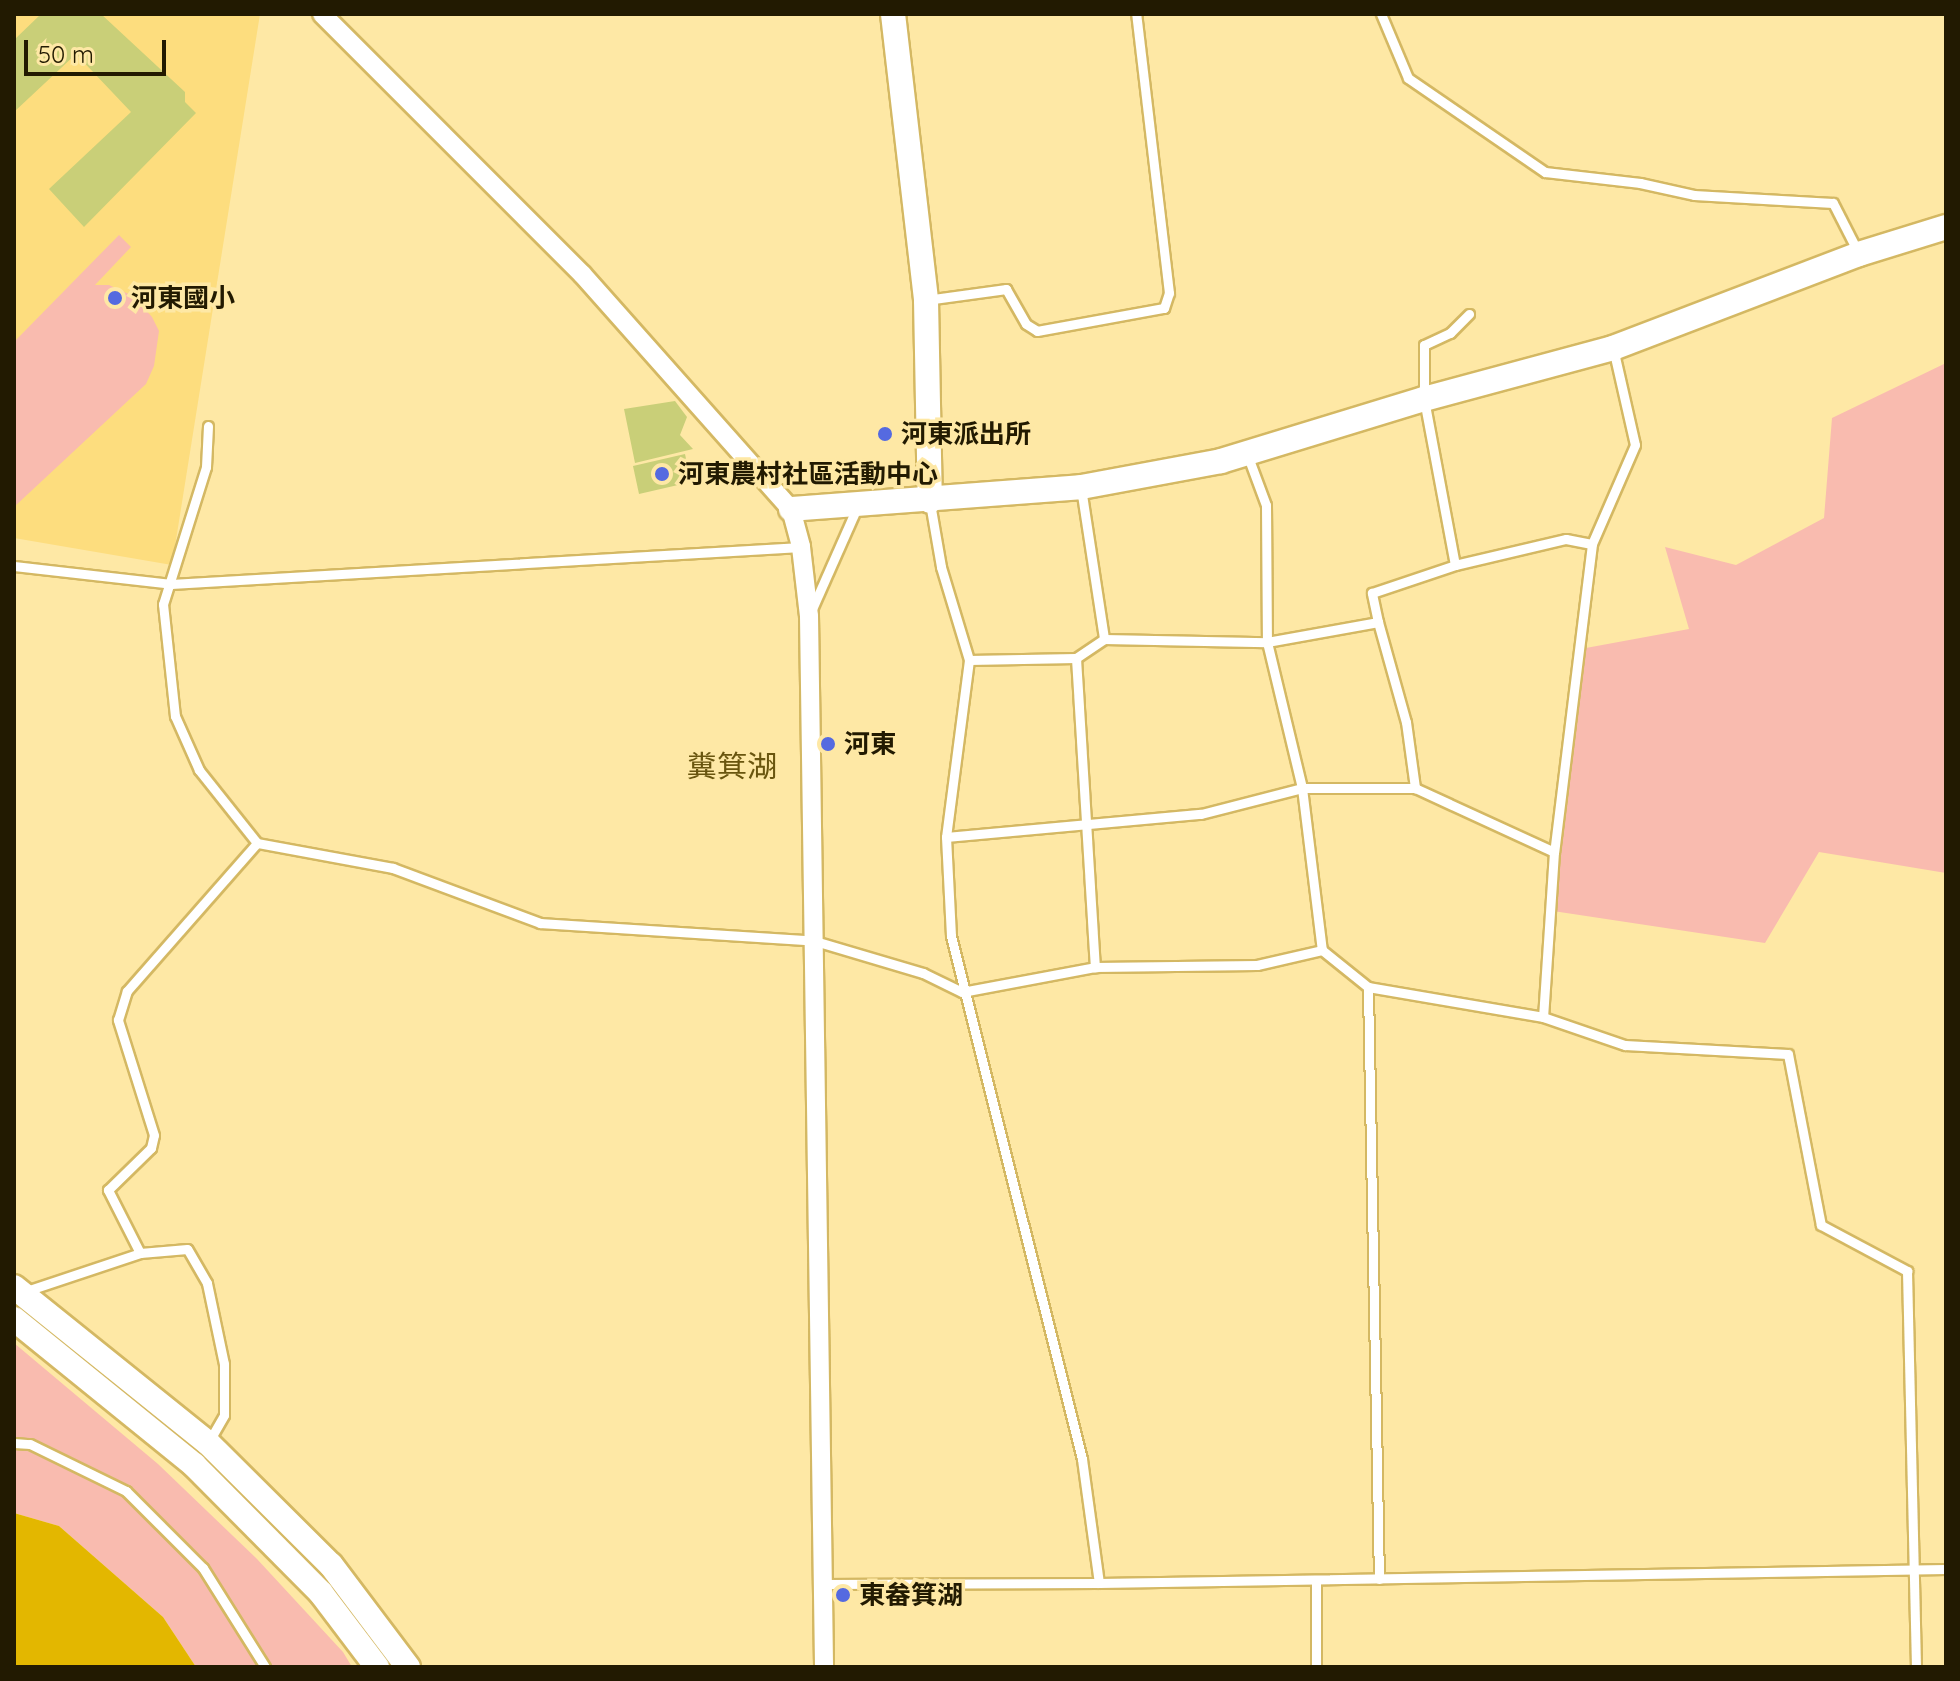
<!DOCTYPE html>
<html>
<head>
<meta charset="utf-8">
<style>
	body { margin:0 }
	#map { position:relative; width:1960px; height:1681px; overflow:hidden; background:#fee8a5; font-family:Quicksand,"Noto Sans TC",sans-serif }
	div>[style] { position:absolute }
	[style*='--x'] { left:calc(var(--x)*1px); top:calc(var(--y)*1px); width:calc(var(--w)*1px); rotate:calc(var(--a)*1deg) }
	.built>* { inset:0; background:#fddd7e }
	.green>* { inset:0; background:#f9bbaf }
	.water>* { inset:0; background:#e3b700 }
	.building>* { inset:0; background:#c9cf78 }
	.roads { filter:drop-shadow(2px 0 #d4b863) drop-shadow(-2px 0 #d4b863) drop-shadow(0 2px #d4b863) drop-shadow(0 -2px #d4b863) }
	.lane>* { height:9px; margin:-4.5px; padding:0 4.5px; transform-origin:4.5px; border-radius:4.5px; background:#fff }
	.street>* { height:18px; margin:-9px; padding:0 9px; transform-origin:9px; border-radius:9px; background:#fff }
	.secondary>* { height:24px; margin:-12px; padding:0 12px; transform-origin:12px; border-radius:12px; background:#fff }
	.dots>* { width:22px; height:22px; translate:-50% -50%; box-sizing:border-box; border:4px solid #fee8a5; border-radius:50% }
	span { translate:-50% -50%; white-space:nowrap; text-align:center; line-height:1.15; -webkit-text-stroke:7px #fee8a5; paint-order:stroke }
	.poi-label { font-size:26px; color:#221a01; font-weight:700 }
	.left { translate:0 -50%; text-align:left }
	.quarter-label { font-size:30px; color:#69550e }
	.frame { position:absolute; inset:0; border:16px solid #221a01; pointer-events:none }
	.scale { position:absolute; left:24px; top:40px; width:142px; height:36px; box-sizing:border-box; border:4px solid #221a01; border-top:0; padding-left:10px; font-size:24px; line-height:28px; white-space:nowrap; color:#221a01; -webkit-text-stroke:6px #fee8a5; paint-order:stroke }
</style>
</head>
<body>
<div id="map">
	<div class="built">
		<div style="clip-path:polygon(14px 14px,260px 14px,172px 565px,14px 538px)"></div>
	</div>
	<div class="green">
		<div style="clip-path:polygon(119px 235px,131px 247px,95px 285px,109px 285px,133px 296px,152px 317px,159px 331px,154px 366px,146px 384px,14px 507px,14px 342px)"></div>
		<div style="clip-path:polygon(1946px 363px,1946px 873px,1819px 852px,1765px 943px,1553px 911px,1575px 650px,1689px 629px,1665px 547px,1736px 565px,1824px 518px,1832px 418px)"></div>
		<div style="clip-path:polygon(14px 1343px,158px 1464px,257px 1559px,343px 1652px,352px 1667px,196px 1667px,163px 1617px,59px 1526px,14px 1513px)"></div>
	</div>
	<div class="water">
		<div style="clip-path:polygon(14px 1513px,59px 1526px,163px 1617px,196px 1667px,14px 1667px)"></div>
	</div>
	<div class="building">
		<div style="clip-path:polygon(41px 14px,101px 14px,185px 92px,185px 102px,196px 113px,84px 227px,49px 189px,131px 112px,76px 54px,14px 112px,14px 40px)"></div>
		<div style="clip-path:polygon(675px 401px,687px 417px,680px 435px,693px 449px,635px 463px,624px 409px)"></div>
		<div style="clip-path:polygon(685px 454px,691px 482px,639px 494px,633px 466px)"></div>
	</div>
	<div class="roads">
		<div class="lane">
			<div style="--x:1381;--y:14;--w:69;--a:67.1"></div>
			<div style="--x:1408;--y:78;--w:166;--a:34.5"></div>
			<div style="--x:1545;--y:172;--w:96;--a:6.6"></div>
			<div style="--x:1640;--y:183;--w:55;--a:12.5"></div>
			<div style="--x:1694;--y:195;--w:139;--a:3.3"></div>
			<div style="--x:1833;--y:203;--w:57;--a:63"></div>
			<div style="--x:926;--y:300;--w:81;--a:-7.8"></div>
			<div style="--x:1006;--y:289;--w:40;--a:60.3"></div>
			<div style="--x:1026;--y:324;--w:13;--a:32"></div>
			<div style="--x:1037;--y:331;--w:129;--a:-10.3"></div>
			<div style="--x:1164;--y:308;--w:16;--a:-72"></div>
			<div style="--x:1169;--y:293;--w:281;--a:-96.7"></div>
			<div style="--x:1613;--y:348;--w:99;--a:77.2"></div>
			<div style="--x:1635;--y:445;--w:108;--a:113.5"></div>
			<div style="--x:1592;--y:544;--w:310;--a:97"></div>
			<div style="--x:1554;--y:852;--w:165;--a:93.8"></div>
			<div style="--x:1543;--y:1017;--w:87;--a:18.9"></div>
			<div style="--x:1625;--y:1045;--w:163;--a:3.2"></div>
			<div style="--x:1788;--y:1054;--w:174;--a:79.1"></div>
			<div style="--x:1821;--y:1225;--w:98;--a:28.1"></div>
			<div style="--x:1907;--y:1271;--w:396;--a:88.7"></div>
			<div style="--x:208;--y:426;--w:41;--a:92.8"></div>
			<div style="--x:206;--y:467;--w:144;--a:107.4"></div>
			<div style="--x:163;--y:604;--w:113;--a:83.9"></div>
			<div style="--x:175;--y:716;--w:59;--a:66"></div>
			<div style="--x:199;--y:770;--w:93;--a:51.5"></div>
			<div style="--x:1247;--y:454;--w:54;--a:69.6"></div>
			<div style="--x:1266;--y:505;--w:137;--a:89.6"></div>
			<div style="--x:1267;--y:642;--w:150;--a:76.5"></div>
			<div style="--x:1302;--y:788;--w:163;--a:83"></div>
			<div style="--x:1322;--y:950;--w:59;--a:38.8"></div>
			<div style="--x:1368;--y:987;--w:592;--a:88.94"></div>
			<div style="--x:1081;--y:488;--w:153;--a:81.3"></div>
			<div style="--x:930;--y:503;--w:65;--a:80.2"></div>
			<div style="--x:941;--y:567;--w:97;--a:73.2"></div>
			<div style="--x:969;--y:660;--w:178;--a:97.4"></div>
			<div style="--x:946;--y:837;--w:99;--a:87.1"></div>
			<div style="--x:951;--y:936;--w:539;--a:75.94"></div>
			<div style="--x:1082;--y:1459;--w:125;--a:82.2"></div>
			<div style="--x:1455;--y:565;--w:169;--a:-100.6"></div>
			<div style="--x:1424;--y:399;--w:54;--a:-90"></div>
			<div style="--x:1424;--y:345;--w:29;--a:-25"></div>
			<div style="--x:1450;--y:333;--w:27;--a:-45"></div>
			<div style="--x:14;--y:566;--w:158;--a:6.5"></div>
			<div style="--x:171;--y:584;--w:631;--a:-3.36"></div>
			<div style="--x:812;--y:609;--w:114;--a:-66.1"></div>
			<div style="--x:1378;--y:622;--w:104;--a:74.4"></div>
			<div style="--x:1406;--y:722;--w:67;--a:82.2"></div>
			<div style="--x:1076;--y:658;--w:310;--a:86.5"></div>
			<div style="--x:969;--y:660;--w:107;--a:-1.1"></div>
			<div style="--x:1076;--y:658;--w:34;--a:-34"></div>
			<div style="--x:1104;--y:639;--w:163;--a:1.1"></div>
			<div style="--x:1267;--y:642;--w:113;--a:-10.2"></div>
			<div style="--x:1378;--y:622;--w:30;--a:-102"></div>
			<div style="--x:1372;--y:593;--w:88;--a:-18.6"></div>
			<div style="--x:1455;--y:565;--w:114;--a:-13.2"></div>
			<div style="--x:1566;--y:539;--w:26;--a:11"></div>
			<div style="--x:946;--y:837;--w:256;--a:-5.2"></div>
			<div style="--x:1201;--y:814;--w:104;--a:-14.4"></div>
			<div style="--x:1302;--y:788;--w:113;--a:0"></div>
			<div style="--x:1415;--y:788;--w:153;--a:24.7"></div>
			<div style="--x:1368;--y:987;--w:178;--a:9.7"></div>
			<div style="--x:26;--y:1291;--w:120;--a:-18.4"></div>
			<div style="--x:14;--y:1443;--w:16;--a:4"></div>
			<div style="--x:30;--y:1444;--w:107;--a:26.1"></div>
			<div style="--x:126;--y:1491;--w:109;--a:45"></div>
			<div style="--x:203;--y:1568;--w:117;--a:57.9"></div>
			<div style="--x:208;--y:1443;--w:32;--a:-60"></div>
			<div style="--x:224;--y:1415;--w:51;--a:-90"></div>
			<div style="--x:224;--y:1364;--w:83;--a:-101.9"></div>
			<div style="--x:207;--y:1283;--w:39;--a:-120"></div>
			<div style="--x:187;--y:1249;--w:47;--a:175.1"></div>
			<div style="--x:140;--y:1253;--w:71;--a:-116.9"></div>
			<div style="--x:108;--y:1190;--w:60;--a:-44.3"></div>
			<div style="--x:151;--y:1148;--w:13;--a:-77"></div>
			<div style="--x:154;--y:1135;--w:121;--a:-107.4"></div>
			<div style="--x:118;--y:1020;--w:30;--a:-73"></div>
			<div style="--x:127;--y:991;--w:197;--a:-48.7"></div>
			<div style="--x:257;--y:843;--w:138;--a:10.4"></div>
			<div style="--x:393;--y:868;--w:157;--a:20.5"></div>
			<div style="--x:540;--y:923;--w:276;--a:3.7"></div>
			<div style="--x:815;--y:941;--w:113;--a:16.5"></div>
			<div style="--x:923;--y:973;--w:43;--a:26"></div>
			<div style="--x:962;--y:992;--w:135;--a:-10.6"></div>
			<div style="--x:1095;--y:967;--w:162;--a:-0.7"></div>
			<div style="--x:1257;--y:965;--w:67;--a:-13"></div>
			<div style="--x:1316;--y:1580;--w:87;--a:90"></div>
			<div style="--x:824;--y:1584;--w:275;--a:-0.2"></div>
			<div style="--x:1099;--y:1583;--w:847;--a:-0.95"></div>
		</div>
		<div class="street">
			<div style="--x:322;--y:14;--w:368;--a:45"></div>
			<div style="--x:582;--y:274;--w:314;--a:48.4"></div>
			<div style="--x:791;--y:509;--w:39;--a:75"></div>
			<div style="--x:801;--y:547;--w:69;--a:83.4"></div>
			<div style="--x:809;--y:616;--w:1051;--a:89.18"></div>
		</div>
		<div class="secondary">
			<div style="--x:893;--y:14;--w:288;--a:83.4"></div>
			<div style="--x:926;--y:300;--w:201;--a:88.9"></div>
			<div style="--x:791;--y:509;--w:291;--a:-4.3"></div>
			<div style="--x:1081;--y:487;--w:142;--a:-10.5"></div>
			<div style="--x:1221;--y:461;--w:212;--a:-17"></div>
			<div style="--x:1424;--y:399;--w:196;--a:-15.1"></div>
			<div style="--x:1613;--y:348;--w:263;--a:-20.9"></div>
			<div style="--x:1859;--y:254;--w:91;--a:-17.2"></div>
			<div style="--x:14;--y:1287;--w:249;--a:38.8"></div>
			<div style="--x:208;--y:1443;--w:173;--a:44.8"></div>
			<div style="--x:331;--y:1565;--w:128;--a:53"></div>
			<div style="--x:14;--y:1319;--w:232;--a:39"></div>
			<div style="--x:194;--y:1465;--w:180;--a:45.2"></div>
			<div style="--x:321;--y:1593;--w:93;--a:52.9"></div>
		</div>
	</div>
	<div class="dots">
		<div style="left:115px;top:298px;background:#556ae0"></div>
		<div style="left:885px;top:434px;background:#556ae0"></div>
		<div style="left:662px;top:474px;background:#556ae0"></div>
		<div style="left:828px;top:744px;background:#556ae0"></div>
		<div style="left:843px;top:1595px;background:#556ae0"></div>
	</div>
	<div class="poi-label">
		<span class="left" style="left:131px;top:298px">河東國小</span>
		<span class="left" style="left:901px;top:434px">河東派出所</span>
		<span class="left" style="left:678px;top:474px">河東農村社區活動中心</span>
		<span class="left" style="left:844px;top:744px">河東</span>
		<span class="left" style="left:859px;top:1595px">東畚箕湖</span>
	</div>
	<div class="quarter-label">
		<span style="left:732px;top:766px">糞箕湖</span>
	</div>
	<div class="frame"></div>
	<div class="scale">50 m</div>
</div>
</body>
</html>
